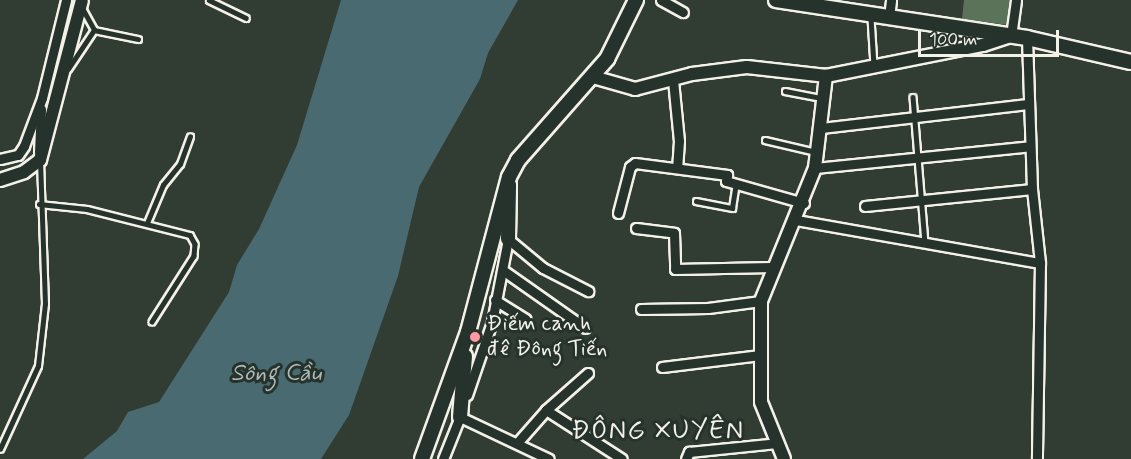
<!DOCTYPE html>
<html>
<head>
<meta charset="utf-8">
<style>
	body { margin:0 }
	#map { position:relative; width:1131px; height:459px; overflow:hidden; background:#313c33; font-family:Mynerve,sans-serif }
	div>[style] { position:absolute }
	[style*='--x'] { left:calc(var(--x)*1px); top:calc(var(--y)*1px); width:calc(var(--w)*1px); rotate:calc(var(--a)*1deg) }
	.green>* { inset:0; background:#5b7459 }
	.water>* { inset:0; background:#496a70 }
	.roads { filter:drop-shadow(2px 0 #f4f1e8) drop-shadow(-2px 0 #f4f1e8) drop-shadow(0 2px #f4f1e8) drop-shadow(0 -2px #f4f1e8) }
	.service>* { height:4.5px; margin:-2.25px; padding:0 2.25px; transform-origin:2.25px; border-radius:2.25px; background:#26332d }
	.minor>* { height:9px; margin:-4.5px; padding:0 4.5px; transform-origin:4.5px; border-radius:4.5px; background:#26332d }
	.tertiary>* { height:12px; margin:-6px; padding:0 6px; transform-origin:6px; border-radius:6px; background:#26332d }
	.secondary>* { height:14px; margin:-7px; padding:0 7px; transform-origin:7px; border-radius:7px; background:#26332d }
	.dots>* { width:16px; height:16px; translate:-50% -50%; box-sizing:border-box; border:3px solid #26332d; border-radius:50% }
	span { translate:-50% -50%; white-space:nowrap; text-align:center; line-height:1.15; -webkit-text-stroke:6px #26332d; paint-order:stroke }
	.poi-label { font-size:22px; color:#f4f1e8 }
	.left { translate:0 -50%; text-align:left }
	.water-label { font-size:24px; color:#b0bbb8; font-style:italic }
	.quarter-label { font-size:26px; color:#f4f1e8; letter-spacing:1.5px }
	.scale { position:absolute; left:918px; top:30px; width:141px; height:27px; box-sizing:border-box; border:3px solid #f4f1e8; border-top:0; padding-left:8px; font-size:18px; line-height:21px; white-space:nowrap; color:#f4f1e8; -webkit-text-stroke:4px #26332d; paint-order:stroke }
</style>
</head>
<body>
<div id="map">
	<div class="green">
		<div style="clip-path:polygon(964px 0,1012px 0,1008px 25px,962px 19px)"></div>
	</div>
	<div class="water">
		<div style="clip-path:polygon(341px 0,518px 0,488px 53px,480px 79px,419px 187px,398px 276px,349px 415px,321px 459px,83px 459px,117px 431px,128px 412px,159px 402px,229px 292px,237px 265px,259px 229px,297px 145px)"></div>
	</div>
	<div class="roads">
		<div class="service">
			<div style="--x:209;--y:0;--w:41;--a:25.9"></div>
			<div style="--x:871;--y:18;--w:48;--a:86.4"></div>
			<div style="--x:94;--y:30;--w:45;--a:11.6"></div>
			<div style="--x:68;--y:69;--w:47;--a:-56.3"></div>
			<div style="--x:94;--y:30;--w:23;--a:-119"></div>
			<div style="--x:785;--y:91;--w:37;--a:11"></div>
			<div style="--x:913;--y:97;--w:145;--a:85.3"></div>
			<div style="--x:765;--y:140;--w:52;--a:13.2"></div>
			<div style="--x:696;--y:201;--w:37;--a:11"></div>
			<div style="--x:732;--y:208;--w:25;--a:-81"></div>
			<div style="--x:39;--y:204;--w:48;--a:5.9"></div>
			<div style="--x:87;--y:209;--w:106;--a:14.2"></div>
			<div style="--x:190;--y:235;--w:10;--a:61"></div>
			<div style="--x:195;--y:244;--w:12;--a:95"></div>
			<div style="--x:194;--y:256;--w:78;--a:122.5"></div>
			<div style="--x:147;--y:223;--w:41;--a:-67.2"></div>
			<div style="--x:163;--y:185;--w:27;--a:-51"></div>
			<div style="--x:180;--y:164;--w:29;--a:-70"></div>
			<div style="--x:0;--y:449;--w:91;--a:-65.4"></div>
			<div style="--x:38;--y:366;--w:62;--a:-83.6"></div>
			<div style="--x:45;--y:304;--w:142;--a:-92"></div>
		</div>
		<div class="minor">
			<div style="--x:661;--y:0;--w:25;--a:29"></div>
			<div style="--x:889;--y:17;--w:17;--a:-83"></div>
			<div style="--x:1011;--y:36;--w:36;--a:-82"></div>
			<div style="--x:1027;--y:38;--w:151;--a:88.1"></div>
			<div style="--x:1032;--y:189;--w:74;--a:83.8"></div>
			<div style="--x:1040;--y:263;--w:196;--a:90.9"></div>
			<div style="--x:673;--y:80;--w:61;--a:84.4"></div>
			<div style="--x:679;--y:141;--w:26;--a:94"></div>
			<div style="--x:821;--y:128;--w:208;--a:-6.6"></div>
			<div style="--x:39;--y:152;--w:43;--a:-87.3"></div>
			<div style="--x:0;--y:159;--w:18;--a:-13"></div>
			<div style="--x:18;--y:155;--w:11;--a:-56"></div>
			<div style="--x:24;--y:146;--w:51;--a:-69.4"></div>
			<div style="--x:42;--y:98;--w:101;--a:-76.2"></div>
			<div style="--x:815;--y:168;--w:216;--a:-5.8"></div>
			<div style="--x:865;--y:206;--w:168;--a:-5.8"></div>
			<div style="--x:618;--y:213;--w:48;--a:-75.4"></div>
			<div style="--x:630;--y:167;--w:6;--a:-39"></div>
			<div style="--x:635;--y:163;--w:93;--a:7.4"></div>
			<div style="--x:727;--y:175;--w:6;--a:99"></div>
			<div style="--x:726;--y:181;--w:81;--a:15.8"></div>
			<div style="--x:796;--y:220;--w:248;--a:10"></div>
			<div style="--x:636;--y:228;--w:38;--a:7"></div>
			<div style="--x:674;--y:233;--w:36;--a:88"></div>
			<div style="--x:675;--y:269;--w:97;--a:-1.2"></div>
			<div style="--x:504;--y:271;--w:99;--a:35.1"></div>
			<div style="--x:495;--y:300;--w:36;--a:32"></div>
			<div style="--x:641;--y:309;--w:67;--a:-0.9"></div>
			<div style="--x:708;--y:308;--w:53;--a:-7.5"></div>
			<div style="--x:662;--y:367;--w:99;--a:-7"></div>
			<div style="--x:467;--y:395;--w:77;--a:-71.1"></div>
			<div style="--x:492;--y:322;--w:85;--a:-79.1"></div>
			<div style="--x:508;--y:239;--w:45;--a:39.6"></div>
			<div style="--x:543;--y:268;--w:51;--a:27.1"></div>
			<div style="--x:546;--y:410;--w:90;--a:32.8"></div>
			<div style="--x:460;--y:417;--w:98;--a:25.3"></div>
			<div style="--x:517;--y:443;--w:44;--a:-48.7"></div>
			<div style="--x:546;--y:410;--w:56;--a:-41.4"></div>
			<div style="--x:443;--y:459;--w:48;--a:-68.2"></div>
			<div style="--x:686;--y:459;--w:8;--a:-67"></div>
			<div style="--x:689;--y:452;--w:88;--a:-5.8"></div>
		</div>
		<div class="tertiary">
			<div style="--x:593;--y:77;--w:44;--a:15.9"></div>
			<div style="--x:635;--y:89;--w:59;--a:-14.7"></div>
			<div style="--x:692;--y:74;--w:55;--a:-7.3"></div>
			<div style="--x:747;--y:67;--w:80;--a:6.5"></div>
			<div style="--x:826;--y:76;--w:160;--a:-11.2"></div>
			<div style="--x:983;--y:45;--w:28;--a:-18"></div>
			<div style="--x:0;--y:180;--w:25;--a:-18"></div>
			<div style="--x:24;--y:172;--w:20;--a:-37"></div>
			<div style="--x:40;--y:160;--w:165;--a:-75.3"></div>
			<div style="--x:784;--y:459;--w:61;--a:-112"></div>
			<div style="--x:761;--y:402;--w:101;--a:-90"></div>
			<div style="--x:761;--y:301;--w:144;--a:-67.9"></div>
			<div style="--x:815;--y:168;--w:93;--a:-83.2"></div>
		</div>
		<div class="secondary">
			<div style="--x:776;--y:0;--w:254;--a:8.6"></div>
			<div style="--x:1027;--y:38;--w:107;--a:13"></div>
			<div style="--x:508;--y:239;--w:54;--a:-88.9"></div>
			<div style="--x:460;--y:417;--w:61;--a:-85.3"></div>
			<div style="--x:422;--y:459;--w:135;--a:-70.1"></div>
			<div style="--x:468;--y:332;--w:160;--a:-75.2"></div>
			<div style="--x:509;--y:177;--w:19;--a:-62"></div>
			<div style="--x:518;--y:160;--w:135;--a:-48.6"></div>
			<div style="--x:607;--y:59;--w:66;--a:-63.8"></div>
		</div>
	</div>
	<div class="dots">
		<div style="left:475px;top:337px;background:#ff9aa2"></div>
	</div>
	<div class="poi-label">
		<span class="left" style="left:487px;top:337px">Điếm canh<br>đê Đông Tiến</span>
	</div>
	<div class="water-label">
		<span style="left:276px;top:374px">Sông Cầu</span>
	</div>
	<div class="quarter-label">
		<span style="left:658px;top:432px">ĐÔNG XUYÊN</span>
	</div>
	<div class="scale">100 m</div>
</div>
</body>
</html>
